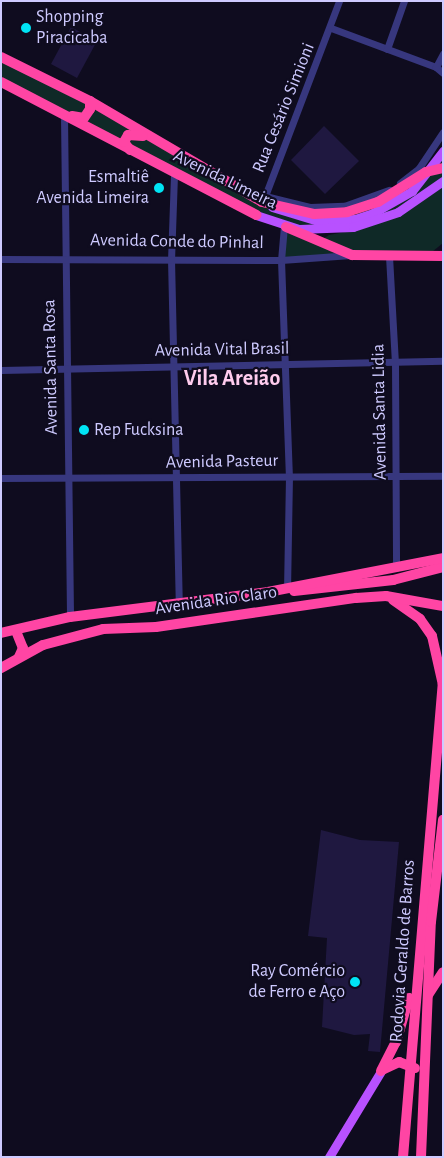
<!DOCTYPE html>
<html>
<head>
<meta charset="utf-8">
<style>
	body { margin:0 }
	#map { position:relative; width:444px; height:1158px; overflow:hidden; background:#0f0c1f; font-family:"Alegreya Sans",sans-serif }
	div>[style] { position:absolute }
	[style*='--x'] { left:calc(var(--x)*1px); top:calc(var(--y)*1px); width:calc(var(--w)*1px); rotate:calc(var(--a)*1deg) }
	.green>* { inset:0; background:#0f2927 }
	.building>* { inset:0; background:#1f1840 }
	.minor>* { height:7px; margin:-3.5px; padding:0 3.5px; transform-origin:3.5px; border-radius:3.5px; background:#37377e }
	.major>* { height:9px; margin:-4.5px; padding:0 4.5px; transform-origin:4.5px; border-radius:4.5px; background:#b851ff }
	.highway>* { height:10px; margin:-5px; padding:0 5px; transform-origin:5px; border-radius:5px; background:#ff45a4 }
	.highway-bridge>* { height:10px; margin:-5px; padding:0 5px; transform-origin:5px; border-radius:5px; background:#ff45a4 }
	.dots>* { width:14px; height:14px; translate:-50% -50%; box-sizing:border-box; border:2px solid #0f0c1f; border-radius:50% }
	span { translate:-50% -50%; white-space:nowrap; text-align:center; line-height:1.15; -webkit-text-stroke:4.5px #0f0c1f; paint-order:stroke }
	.poi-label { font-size:18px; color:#cecaff }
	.left { translate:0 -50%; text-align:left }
	.right { translate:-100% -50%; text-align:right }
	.street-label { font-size:18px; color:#cecaff }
	.district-label { font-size:22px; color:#fce; font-weight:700 }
	.frame { position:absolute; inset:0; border:2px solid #cecaff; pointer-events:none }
</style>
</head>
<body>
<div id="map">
	<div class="green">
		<div style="clip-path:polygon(1px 57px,274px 208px,395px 204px,443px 151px,443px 181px,418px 200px,366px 224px,286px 227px,1px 83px)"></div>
		<div style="clip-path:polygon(443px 187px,443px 243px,427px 256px,281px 260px,286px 231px,318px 242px,329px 235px,361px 229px,403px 214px)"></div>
	</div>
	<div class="building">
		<div style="clip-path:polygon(71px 27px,97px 41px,77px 78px,51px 64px)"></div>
		<div style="clip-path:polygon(324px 126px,359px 161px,325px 194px,291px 160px)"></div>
		<div style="clip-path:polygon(321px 830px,360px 840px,399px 842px,380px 1052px,368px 1051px,370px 1034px,354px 1035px,322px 1027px,327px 938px,308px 936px)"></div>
	</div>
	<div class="minor">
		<div style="--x:331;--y:28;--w:112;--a:20.4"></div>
		<div style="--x:436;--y:67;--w:9;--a:41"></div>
		<div style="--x:387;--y:49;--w:51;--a:-70.5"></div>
		<div style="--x:436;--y:67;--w:15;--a:-62"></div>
		<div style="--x:64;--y:116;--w:501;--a:89.31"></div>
		<div style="--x:174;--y:175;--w:84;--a:92"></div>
		<div style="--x:171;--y:259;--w:345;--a:88.7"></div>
		<div style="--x:400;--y:183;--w:24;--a:-38"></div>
		<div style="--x:419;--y:168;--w:43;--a:-56.3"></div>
		<div style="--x:250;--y:192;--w:16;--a:15"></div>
		<div style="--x:265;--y:196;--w:209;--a:-69.2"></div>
		<div style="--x:265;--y:196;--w:46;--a:13.7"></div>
		<div style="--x:310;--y:207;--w:34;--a:-2"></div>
		<div style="--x:344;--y:206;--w:48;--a:-19.6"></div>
		<div style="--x:284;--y:226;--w:34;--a:95"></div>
		<div style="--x:281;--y:260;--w:216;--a:87.9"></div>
		<div style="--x:289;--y:476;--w:111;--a:91"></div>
		<div style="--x:389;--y:256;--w:107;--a:86.8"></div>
		<div style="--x:395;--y:363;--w:205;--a:89.7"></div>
		<div style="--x:1;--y:259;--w:280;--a:0.2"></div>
		<div style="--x:281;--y:260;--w:70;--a:-4.1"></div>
		<div style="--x:1;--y:370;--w:442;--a:-1.2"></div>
		<div style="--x:1;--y:478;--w:442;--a:-0.3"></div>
	</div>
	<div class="major">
		<div style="--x:272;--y:207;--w:48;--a:16.9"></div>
		<div style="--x:318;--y:221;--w:37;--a:-3"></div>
		<div style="--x:355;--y:219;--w:19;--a:-18"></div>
		<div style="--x:373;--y:213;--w:45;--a:-29.4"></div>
		<div style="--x:412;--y:191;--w:51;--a:-52.2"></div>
		<div style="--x:256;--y:215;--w:45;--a:18"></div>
		<div style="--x:299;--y:229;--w:54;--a:-2.1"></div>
		<div style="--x:353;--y:227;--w:47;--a:-18.4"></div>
		<div style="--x:398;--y:212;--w:55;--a:-34.6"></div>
		<div style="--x:329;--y:1157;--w:100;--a:-58.8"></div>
	</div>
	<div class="highway">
		<div style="--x:1;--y:57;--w:99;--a:26.3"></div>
		<div style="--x:90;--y:101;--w:199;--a:30.4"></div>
		<div style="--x:262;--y:202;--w:53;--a:13"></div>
		<div style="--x:314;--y:214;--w:33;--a:-3"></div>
		<div style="--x:347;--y:212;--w:33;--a:-18"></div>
		<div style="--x:1;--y:82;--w:288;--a:27.5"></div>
		<div style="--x:72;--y:116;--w:12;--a:9"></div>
		<div style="--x:84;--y:118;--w:11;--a:-56"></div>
		<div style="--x:90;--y:109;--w:8;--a:-90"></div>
		<div style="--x:130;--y:150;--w:10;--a:-127"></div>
		<div style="--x:124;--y:142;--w:8;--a:-60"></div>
		<div style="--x:128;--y:135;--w:15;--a:4"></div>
		<div style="--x:286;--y:227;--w:72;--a:23"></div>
		<div style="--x:352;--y:255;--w:91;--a:0.6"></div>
		<div style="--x:294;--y:591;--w:100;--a:-6.3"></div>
		<div style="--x:393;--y:580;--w:52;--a:-14.6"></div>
		<div style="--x:393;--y:600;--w:33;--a:35"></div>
		<div style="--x:420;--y:619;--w:21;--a:55"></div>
		<div style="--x:432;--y:636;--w:50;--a:77.3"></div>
		<div style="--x:16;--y:631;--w:18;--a:68"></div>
		<div style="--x:23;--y:648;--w:10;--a:114"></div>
		<div style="--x:1;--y:633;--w:71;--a:-13.1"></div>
		<div style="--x:70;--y:617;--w:200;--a:-7.2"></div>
		<div style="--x:268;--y:592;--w:178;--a:-11"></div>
		<div style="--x:1;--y:668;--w:48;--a:-28.7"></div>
		<div style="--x:43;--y:645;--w:62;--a:-14.9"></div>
		<div style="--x:103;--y:629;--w:53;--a:-2.2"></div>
		<div style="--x:156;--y:627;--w:202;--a:-8.3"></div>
		<div style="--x:356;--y:598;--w:30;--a:-4"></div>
		<div style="--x:386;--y:596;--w:58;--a:10"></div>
		<div style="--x:428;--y:995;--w:27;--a:-57"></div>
		<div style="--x:382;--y:1070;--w:19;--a:-25"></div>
		<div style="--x:399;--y:1062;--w:17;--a:21"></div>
		<div style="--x:381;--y:1071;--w:33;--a:-63"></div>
		<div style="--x:396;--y:1042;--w:46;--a:-73.5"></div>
		<div style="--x:403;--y:1157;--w:475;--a:-85.2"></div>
		<div style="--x:421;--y:1157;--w:235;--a:-87.6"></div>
		<div style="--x:431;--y:922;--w:103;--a:-83.3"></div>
	</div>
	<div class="highway-bridge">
		<div style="--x:378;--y:202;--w:57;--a:-32"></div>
		<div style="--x:426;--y:172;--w:17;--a:-13"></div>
	</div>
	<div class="dots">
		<div style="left:26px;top:28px;background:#00e4f4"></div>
		<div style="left:159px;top:188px;background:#00e4f4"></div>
		<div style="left:84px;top:430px;background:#00e4f4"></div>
		<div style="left:355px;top:982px;background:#00e4f4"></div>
	</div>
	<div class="poi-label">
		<span class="left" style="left:36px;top:28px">Shopping<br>Piracicaba</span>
		<span class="right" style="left:149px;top:188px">Esmaltiê<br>Avenida Limeira</span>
		<span class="left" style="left:94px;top:430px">Rep Fucksina</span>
		<span class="right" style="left:345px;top:982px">Ray Comércio<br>de Ferro e Aço</span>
	</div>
	<div class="street-label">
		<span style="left:284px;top:108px;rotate:-68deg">Rua Cesário Simioni</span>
		<span style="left:225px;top:180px;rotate:26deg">Avenida Limeira</span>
		<span style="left:177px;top:242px;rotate:1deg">Avenida Conde do Pinhal</span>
		<span style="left:222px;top:350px;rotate:-1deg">Avenida Vital Brasil</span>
		<span style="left:51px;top:367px;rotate:-91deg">Avenida Santa Rosa</span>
		<span style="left:380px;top:412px;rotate:-91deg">Avenida Santa Lidia</span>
		<span style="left:222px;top:462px;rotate:-1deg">Avenida Pasteur</span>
		<span style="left:216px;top:601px;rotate:-8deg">Avenida Rio Claro</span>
		<span style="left:403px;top:951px;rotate:-86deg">Rodovia Geraldo de Barros</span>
	</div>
	<div class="district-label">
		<span style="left:232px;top:379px">Vila Areião</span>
	</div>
	<div class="frame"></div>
</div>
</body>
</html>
